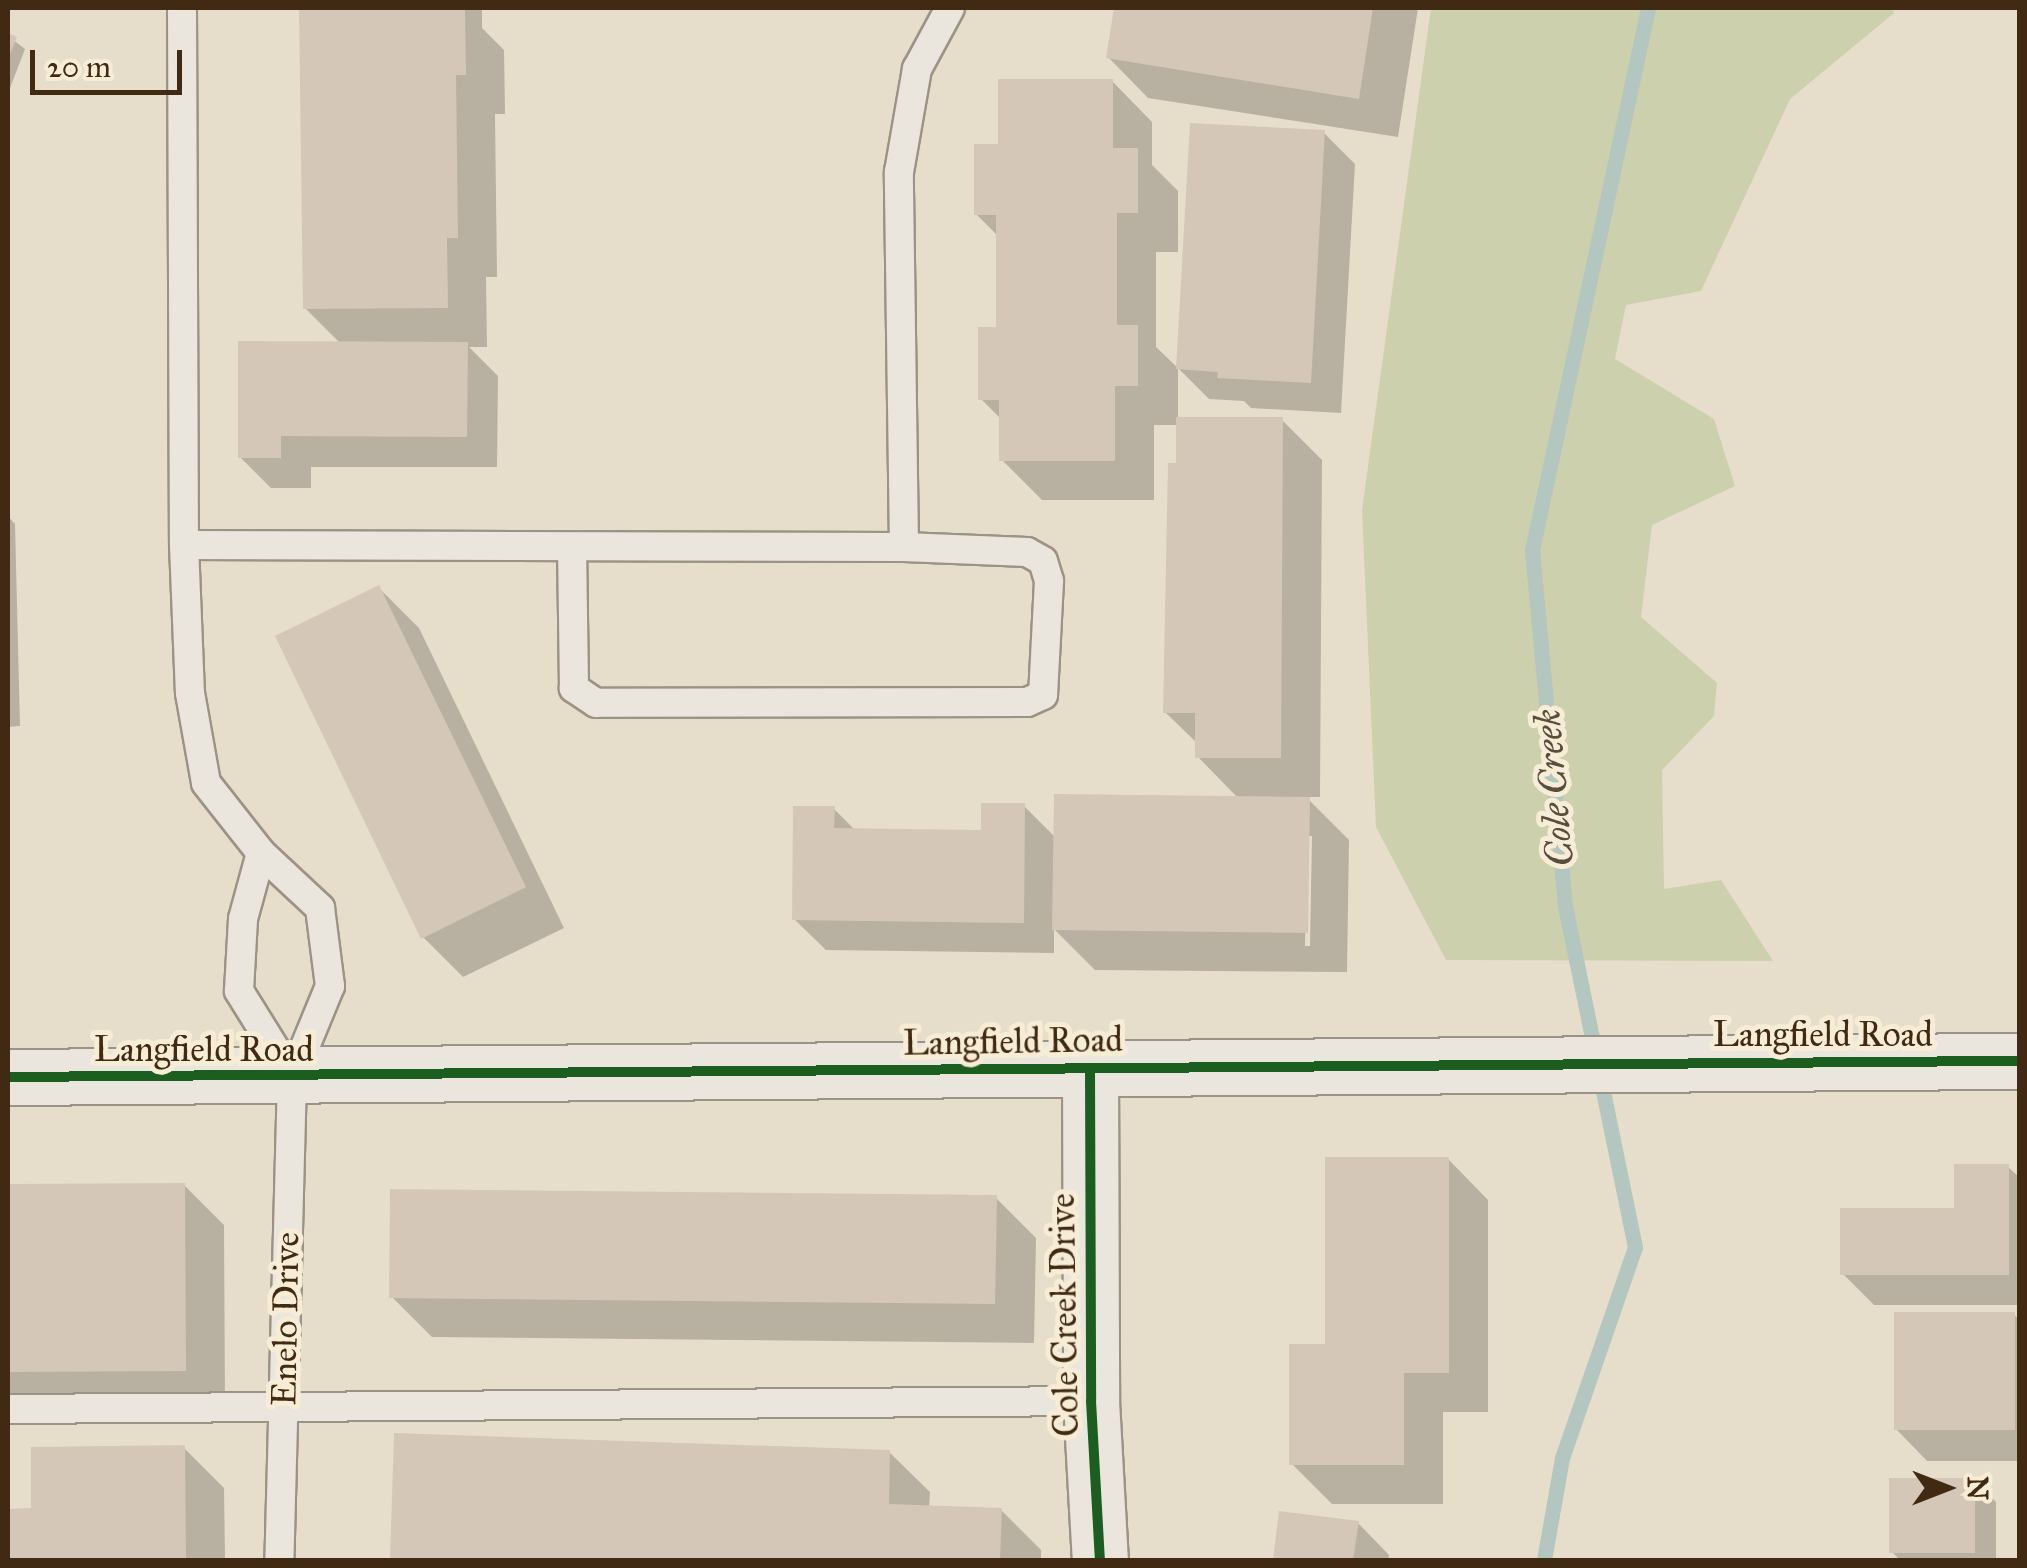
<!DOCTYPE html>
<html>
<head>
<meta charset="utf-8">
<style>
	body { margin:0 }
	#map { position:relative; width:2027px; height:1568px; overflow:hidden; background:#e6decb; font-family:"IM FELL Great Primer",serif }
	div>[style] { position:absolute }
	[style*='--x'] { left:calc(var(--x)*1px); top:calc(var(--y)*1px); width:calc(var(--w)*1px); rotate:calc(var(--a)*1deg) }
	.green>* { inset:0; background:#ccd0ad }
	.shadow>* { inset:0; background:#0003 }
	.stream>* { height:15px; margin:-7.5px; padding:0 7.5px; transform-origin:7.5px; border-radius:7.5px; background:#b3c6bf }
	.building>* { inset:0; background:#d4c7b7 }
	.roads { filter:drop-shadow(2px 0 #9b9486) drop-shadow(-2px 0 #9b9486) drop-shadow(0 2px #9b9486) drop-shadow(0 -2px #9b9486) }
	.lane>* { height:28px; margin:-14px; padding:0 14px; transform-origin:14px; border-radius:14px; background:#ebe6dd }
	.street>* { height:55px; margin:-27.5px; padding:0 27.5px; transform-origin:27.5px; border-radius:27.5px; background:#ebe6dd }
	.secondary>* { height:55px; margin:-27.5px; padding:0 27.5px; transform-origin:27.5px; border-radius:27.5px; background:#ebe6dd }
	.cycleway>* { height:10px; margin:-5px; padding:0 5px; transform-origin:5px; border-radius:5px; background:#1b5e20 }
	span { translate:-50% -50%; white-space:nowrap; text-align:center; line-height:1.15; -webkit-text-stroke:10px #f7ecd5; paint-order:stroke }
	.street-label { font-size:35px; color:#412a14 }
	.water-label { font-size:38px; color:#584e3e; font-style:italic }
	.frame { position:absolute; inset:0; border:10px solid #412a14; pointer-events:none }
	.north { position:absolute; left:1897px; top:1438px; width:100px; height:100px; -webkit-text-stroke:8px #f7ecd5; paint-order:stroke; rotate:90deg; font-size:28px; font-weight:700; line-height:40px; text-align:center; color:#412a14 }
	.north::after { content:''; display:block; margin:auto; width:35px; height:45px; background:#412a14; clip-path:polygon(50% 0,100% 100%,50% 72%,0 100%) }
	.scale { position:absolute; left:30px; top:50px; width:152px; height:45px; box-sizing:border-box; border:5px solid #412a14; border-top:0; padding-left:12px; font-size:30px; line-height:35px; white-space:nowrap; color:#412a14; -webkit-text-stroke:8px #f7ecd5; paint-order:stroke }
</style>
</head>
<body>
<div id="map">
	<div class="green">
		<div style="clip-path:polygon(1431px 8px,1892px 8px,1894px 13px,1790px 99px,1701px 291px,1626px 305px,1615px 359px,1714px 419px,1735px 486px,1652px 525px,1641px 617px,1717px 683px,1714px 716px,1662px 770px,1664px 889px,1721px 880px,1773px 961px,1446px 960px,1376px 827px,1362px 510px)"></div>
	</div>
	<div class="shadow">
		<div style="clip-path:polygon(302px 8px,482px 8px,482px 28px,504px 50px,505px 114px,495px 114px,497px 277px,486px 277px,487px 347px,469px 347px,498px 376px,497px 467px,311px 467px,311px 488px,271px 488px,240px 457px,341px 344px,305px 308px)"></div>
		<div style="clip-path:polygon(1116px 8px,1418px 8px,1398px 137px,1148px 98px,1108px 57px)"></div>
		<div style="clip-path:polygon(8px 36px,25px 49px,10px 88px,8px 87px)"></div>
		<div style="clip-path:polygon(evenodd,1112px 81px,1152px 122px,1152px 165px,1178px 191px,1178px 252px,1156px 252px,1156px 347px,1178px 368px,1178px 420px,1282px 420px,1322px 460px,1320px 797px,1306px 797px,1349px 840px,1347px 972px,1095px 970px,1054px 929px,1054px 953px,826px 950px,794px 919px,834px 809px,856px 831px,983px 832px,1024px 806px,1056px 838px,1239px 799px,1198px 757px,1198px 744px,1165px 712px,1179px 425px,1154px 425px,1154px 500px,1042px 500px,1002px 460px,1002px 420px,981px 399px,998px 330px,998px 236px,976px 214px,1000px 146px,1112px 81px,1307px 836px,1312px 836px,1310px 946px,1305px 946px,1307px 836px)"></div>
		<div style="clip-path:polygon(1324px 133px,1355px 164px,1341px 413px,1251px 408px,1244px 401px,1209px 399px,1178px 368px)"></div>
		<div style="clip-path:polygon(8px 516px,15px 524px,20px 726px,8px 727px)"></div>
		<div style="clip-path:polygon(379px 588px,419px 628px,564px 928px,463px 977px,423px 937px)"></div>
		<div style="clip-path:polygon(1448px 1159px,1488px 1200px,1488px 1412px,1443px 1412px,1443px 1504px,1332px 1504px,1292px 1464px,1327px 1346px)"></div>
		<div style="clip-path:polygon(2008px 1167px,2020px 1178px,2020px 1305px,1874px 1305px,1843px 1274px,1957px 1210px)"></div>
		<div style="clip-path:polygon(184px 1185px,224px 1225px,225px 1410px,8px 1411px,8px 1186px)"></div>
		<div style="clip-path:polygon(996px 1198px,1036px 1238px,1034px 1343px,432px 1337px,392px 1297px)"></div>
		<div style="clip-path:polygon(2014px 1315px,2020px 1320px,2020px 1461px,1927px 1461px,1896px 1429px)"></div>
		<div style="clip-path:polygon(397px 1436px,889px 1452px,930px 1492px,929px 1508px,1001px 1510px,1041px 1550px,1041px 1560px,393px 1560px)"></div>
		<div style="clip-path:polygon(184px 1448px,224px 1488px,225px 1560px,8px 1560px,8px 1511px,33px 1511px)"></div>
		<div style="clip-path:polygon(1974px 1481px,1996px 1502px,1996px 1560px,1900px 1560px,1892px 1552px)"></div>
		<div style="clip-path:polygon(1282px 1513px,1358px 1523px,1389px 1555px,1388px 1560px,1275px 1560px)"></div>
	</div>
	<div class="stream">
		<div style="--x:1544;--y:1560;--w:104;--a:-80"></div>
		<div style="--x:1562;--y:1458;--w:223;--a:-70.9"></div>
		<div style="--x:1635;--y:1247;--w:348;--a:-101.6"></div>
		<div style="--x:1565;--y:906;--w:358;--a:-95.3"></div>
		<div style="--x:1532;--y:550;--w:554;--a:-77.92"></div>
	</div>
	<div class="building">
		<div style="clip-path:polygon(299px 8px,465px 8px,466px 75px,456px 75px,458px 238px,447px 238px,448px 308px,303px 309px)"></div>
		<div style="clip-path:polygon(1114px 8px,1373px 8px,1359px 99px,1106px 58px)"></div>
		<div style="clip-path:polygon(8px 33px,17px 37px,8px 59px)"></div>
		<div style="clip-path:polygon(998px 79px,1113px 79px,1113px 148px,1138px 148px,1138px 213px,1117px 213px,1117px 325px,1138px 325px,1138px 386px,1115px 386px,1115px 461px,999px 461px,999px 400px,978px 400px,978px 327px,996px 327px,996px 215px,974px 215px,974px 144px,998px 144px)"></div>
		<div style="clip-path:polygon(1190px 123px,1325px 130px,1311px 383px,1217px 378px,1218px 372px,1176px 369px)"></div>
		<div style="clip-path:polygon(238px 341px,468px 342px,467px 437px,281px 436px,281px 458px,238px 458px)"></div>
		<div style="clip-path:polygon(1176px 417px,1283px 417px,1281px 758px,1195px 758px,1195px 713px,1163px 713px,1168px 463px,1176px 463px)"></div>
		<div style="clip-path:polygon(379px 585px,526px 887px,421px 939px,275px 636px)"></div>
		<div style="clip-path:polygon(1054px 794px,1310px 797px,1308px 933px,1052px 930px)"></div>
		<div style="clip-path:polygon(981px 803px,1025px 803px,1024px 923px,792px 920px,793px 806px,835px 806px,834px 828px,981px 830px)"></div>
		<div style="clip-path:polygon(1325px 1157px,1449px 1157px,1449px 1373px,1404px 1373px,1404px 1465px,1289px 1465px,1289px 1344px,1325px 1344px)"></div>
		<div style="clip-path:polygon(1954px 1164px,2009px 1164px,2009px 1275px,1840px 1275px,1840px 1208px,1954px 1208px)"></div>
		<div style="clip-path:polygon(185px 1183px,186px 1371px,8px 1372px,8px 1184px)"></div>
		<div style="clip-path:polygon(390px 1189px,997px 1195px,995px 1304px,389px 1298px)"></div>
		<div style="clip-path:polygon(1894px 1312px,2015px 1312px,2015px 1430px,1894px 1430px)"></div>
		<div style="clip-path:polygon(394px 1433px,890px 1450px,889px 1504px,1002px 1508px,1000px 1560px,390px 1560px)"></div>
		<div style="clip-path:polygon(185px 1445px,186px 1560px,8px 1560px,8px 1509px,31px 1508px,31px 1447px)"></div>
		<div style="clip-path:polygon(1889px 1478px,1975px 1478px,1975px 1553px,1889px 1553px)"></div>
		<div style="clip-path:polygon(1279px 1511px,1359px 1521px,1353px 1560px,1273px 1560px)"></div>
	</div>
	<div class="roads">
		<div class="lane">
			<div style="--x:182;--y:8;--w:537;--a:89.79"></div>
			<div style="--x:184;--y:545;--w:148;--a:87.7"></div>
			<div style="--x:190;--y:693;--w:91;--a:79.9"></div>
			<div style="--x:206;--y:783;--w:89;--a:51.8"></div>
			<div style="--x:261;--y:853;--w:81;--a:43"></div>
			<div style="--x:320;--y:908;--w:79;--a:82.7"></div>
			<div style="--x:330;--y:986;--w:100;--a:112.4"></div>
			<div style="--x:292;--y:1078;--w:482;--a:91.5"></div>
			<div style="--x:184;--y:545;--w:720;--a:0.16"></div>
			<div style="--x:904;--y:547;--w:123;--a:2.3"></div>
			<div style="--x:1027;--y:552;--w:18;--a:29"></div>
			<div style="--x:1043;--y:561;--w:21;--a:73"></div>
			<div style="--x:1049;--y:581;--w:114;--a:93"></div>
			<div style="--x:1043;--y:695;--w:17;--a:156"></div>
			<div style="--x:1027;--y:702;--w:431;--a:179.9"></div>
			<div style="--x:596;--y:703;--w:27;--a:-146"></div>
			<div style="--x:574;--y:688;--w:140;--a:-90.8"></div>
			<div style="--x:904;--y:547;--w:375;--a:-90.8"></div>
			<div style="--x:899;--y:172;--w:105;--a:-80.1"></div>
			<div style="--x:917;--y:69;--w:69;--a:-61.6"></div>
			<div style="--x:261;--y:853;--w:68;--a:105.3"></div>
			<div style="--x:243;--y:919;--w:72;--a:93.2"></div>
			<div style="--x:239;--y:991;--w:100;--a:58.1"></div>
			<div style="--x:8;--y:1409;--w:1083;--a:-0.42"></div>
		</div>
		<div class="street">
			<div style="--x:1090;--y:1069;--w:332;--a:89.8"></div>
			<div style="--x:1091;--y:1401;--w:159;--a:86.8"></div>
		</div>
		<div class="secondary">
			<div style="--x:8;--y:1077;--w:2012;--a:-0.46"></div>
		</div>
	</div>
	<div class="cycleway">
		<div style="--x:1090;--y:1069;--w:332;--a:89.8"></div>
		<div style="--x:1091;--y:1401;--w:159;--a:86.8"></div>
		<div style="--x:8;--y:1077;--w:2012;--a:-0.46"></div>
	</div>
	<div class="street-label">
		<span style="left:1823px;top:1035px">Langfield Road</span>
		<span style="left:1013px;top:1042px;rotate:-1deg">Langfield Road</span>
		<span style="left:204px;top:1050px">Langfield Road</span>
		<span style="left:1065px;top:1315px;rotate:-91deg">Cole Creek Drive</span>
		<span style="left:286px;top:1319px;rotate:-89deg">Enelo Drive</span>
	</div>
	<div class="water-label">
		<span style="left:1554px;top:788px;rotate:-95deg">Cole Creek</span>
	</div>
	<div class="frame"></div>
	<div class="north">N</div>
	<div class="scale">20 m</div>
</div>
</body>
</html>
